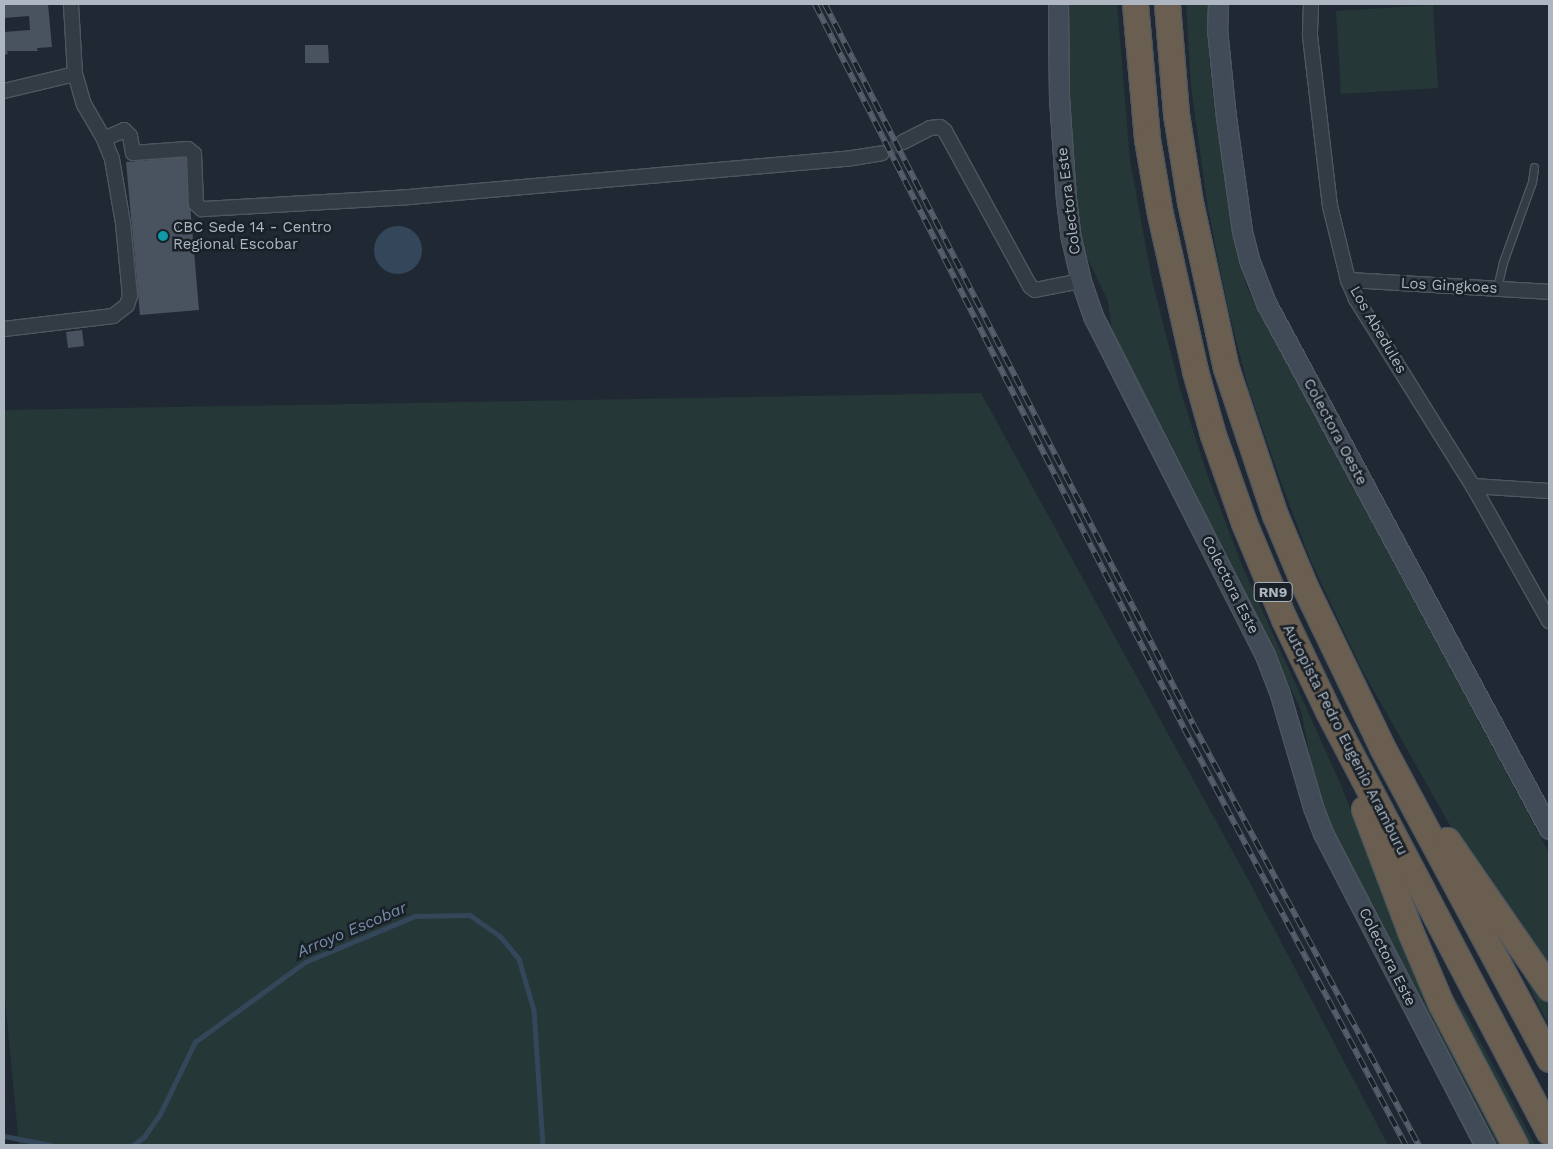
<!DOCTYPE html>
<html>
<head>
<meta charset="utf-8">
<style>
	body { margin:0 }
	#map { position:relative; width:1553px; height:1149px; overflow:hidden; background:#202933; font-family:"Work Sans",sans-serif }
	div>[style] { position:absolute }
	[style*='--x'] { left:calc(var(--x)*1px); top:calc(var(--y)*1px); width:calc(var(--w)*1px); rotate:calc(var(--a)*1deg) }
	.green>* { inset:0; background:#253736 }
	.water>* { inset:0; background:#34465a }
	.round { border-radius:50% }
	.stream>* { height:4.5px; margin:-2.25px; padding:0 2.25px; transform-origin:2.25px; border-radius:2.25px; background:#34465a }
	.building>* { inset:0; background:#48535f }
	.street-tunnel>* { height:14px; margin-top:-7px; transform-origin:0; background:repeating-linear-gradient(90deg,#353e48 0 14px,transparent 0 21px) }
	.roads { filter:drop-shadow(1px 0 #4e565f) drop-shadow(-1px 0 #4e565f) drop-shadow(0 1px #4e565f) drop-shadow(0 -1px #4e565f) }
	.lane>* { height:7px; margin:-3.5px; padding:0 3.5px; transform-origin:3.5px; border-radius:3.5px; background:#333b44 }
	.street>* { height:14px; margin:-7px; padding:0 7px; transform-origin:7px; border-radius:7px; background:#333b44 }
	.secondary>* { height:19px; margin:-9.5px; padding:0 9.5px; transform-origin:9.5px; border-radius:9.5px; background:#414a57 }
	.highway>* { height:25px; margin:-12.5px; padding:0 12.5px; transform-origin:12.5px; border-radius:12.5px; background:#6a5e50 }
	.rail>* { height:5.5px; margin-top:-2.75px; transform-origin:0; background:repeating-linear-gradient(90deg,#192028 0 11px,#555f6b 0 22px); box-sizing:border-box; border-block:1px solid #555f6b }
	.dots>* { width:14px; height:14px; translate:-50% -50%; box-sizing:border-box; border:2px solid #192028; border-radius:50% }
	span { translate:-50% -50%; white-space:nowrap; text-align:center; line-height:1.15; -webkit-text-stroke:5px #192028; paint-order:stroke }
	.shield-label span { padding:1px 4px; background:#192028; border:1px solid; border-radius:4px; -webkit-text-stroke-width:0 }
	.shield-label { font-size:14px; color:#adb6c1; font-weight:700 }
	.street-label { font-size:15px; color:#adb6c1 }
	.poi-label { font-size:15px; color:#adb6c1 }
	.left { translate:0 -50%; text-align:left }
	.water-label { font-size:16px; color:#768ea9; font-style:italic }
	.frame { position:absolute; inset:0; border:5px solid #adb6c1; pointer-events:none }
</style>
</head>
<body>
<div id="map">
	<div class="green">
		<div style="clip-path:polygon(1067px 4px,1117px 4px,1130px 160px,1152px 280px,1180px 389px,1206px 471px,1243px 568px,1341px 785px,1385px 896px,1506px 1145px,1496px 1145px,1421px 1005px,1326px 819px,1312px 767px,1301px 710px,1283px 672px,1114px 348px,1108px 301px,1086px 255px,1080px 228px,1071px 164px,1067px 118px)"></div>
		<div style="clip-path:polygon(1186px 4px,1208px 4px,1209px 57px,1215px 115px,1237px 254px,1248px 290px,1549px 853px,1549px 979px,1456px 836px,1361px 668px,1310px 559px,1281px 482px,1249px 390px,1228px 309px,1207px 203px,1191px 86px)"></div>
		<div style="clip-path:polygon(1433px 5px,1438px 88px,1341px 94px,1336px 11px)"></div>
		<div style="clip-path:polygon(981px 393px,1250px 883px,1388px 1145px,19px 1145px,4px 990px,4px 410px)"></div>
		<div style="clip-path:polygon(1518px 949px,1549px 1001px,1549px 1026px,1515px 958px)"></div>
		<div style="clip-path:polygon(1437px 972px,1467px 1016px,1535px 1145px,1523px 1145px)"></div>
	</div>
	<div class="water">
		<div class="round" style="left:374px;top:226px;width:48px;height:48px"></div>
	</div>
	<div class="stream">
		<div style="--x:4;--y:1136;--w:48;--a:10.8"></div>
		<div style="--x:133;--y:1145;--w:14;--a:-36"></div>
		<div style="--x:144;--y:1137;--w:28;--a:-55"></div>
		<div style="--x:160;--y:1114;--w:80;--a:-64.1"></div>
		<div style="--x:195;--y:1042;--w:136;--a:-36"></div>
		<div style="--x:305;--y:962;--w:119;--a:-22.7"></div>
		<div style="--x:415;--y:916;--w:55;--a:-1"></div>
		<div style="--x:470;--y:915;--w:37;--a:35"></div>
		<div style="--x:500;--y:936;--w:30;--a:50"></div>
		<div style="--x:519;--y:959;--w:53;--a:73.6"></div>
		<div style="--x:534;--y:1010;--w:135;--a:86.2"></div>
	</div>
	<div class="building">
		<div style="clip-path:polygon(4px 4px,48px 4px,52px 47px,37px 48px,38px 51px,7px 51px,8px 54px,4px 55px,4px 32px,30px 30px,29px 16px,4px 18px)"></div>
		<div style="clip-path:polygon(305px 45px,328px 45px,329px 63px,305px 63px)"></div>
		<div style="clip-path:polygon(186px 157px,199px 310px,140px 315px,126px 162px)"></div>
		<div style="clip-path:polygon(82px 330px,84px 346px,68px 348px,66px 332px)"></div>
	</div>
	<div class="street-tunnel">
		<div style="--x:882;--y:153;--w:24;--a:-28"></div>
	</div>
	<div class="roads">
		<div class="lane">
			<div style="--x:1497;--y:288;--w:27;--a:-77"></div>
			<div style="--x:1503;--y:262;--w:85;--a:-70.1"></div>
			<div style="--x:1532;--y:182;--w:15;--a:-82"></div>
		</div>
		<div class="street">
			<div style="--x:1311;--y:4;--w:32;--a:92"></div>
			<div style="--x:1310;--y:36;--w:171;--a:83.3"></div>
			<div style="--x:1330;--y:206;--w:76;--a:76.3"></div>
			<div style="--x:1348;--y:280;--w:21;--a:67"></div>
			<div style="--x:1356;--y:299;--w:221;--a:58"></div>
			<div style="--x:1473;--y:486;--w:155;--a:60.6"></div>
			<div style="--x:4;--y:91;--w:73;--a:-13.5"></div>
			<div style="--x:104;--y:139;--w:22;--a:-24"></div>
			<div style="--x:124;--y:130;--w:8;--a:45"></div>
			<div style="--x:130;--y:136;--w:17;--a:80"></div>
			<div style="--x:133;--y:153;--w:55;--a:-4.2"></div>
			<div style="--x:188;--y:149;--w:8;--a:40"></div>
			<div style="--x:194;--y:154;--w:50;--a:87.7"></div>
			<div style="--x:196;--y:204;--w:8;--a:40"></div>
			<div style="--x:202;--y:209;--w:207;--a:-3.3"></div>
			<div style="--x:409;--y:197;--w:439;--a:-5"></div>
			<div style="--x:846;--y:159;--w:36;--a:-9"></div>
			<div style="--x:903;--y:142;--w:30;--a:-27"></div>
			<div style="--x:930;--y:128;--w:10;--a:-6"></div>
			<div style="--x:940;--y:127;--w:6;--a:39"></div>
			<div style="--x:945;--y:131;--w:177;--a:61.3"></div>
			<div style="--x:1030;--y:286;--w:6;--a:39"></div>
			<div style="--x:1035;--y:290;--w:47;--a:-11.1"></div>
			<div style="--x:1348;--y:280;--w:201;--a:3.4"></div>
			<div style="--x:4;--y:329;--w:110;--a:-6.8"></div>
			<div style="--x:113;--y:316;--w:18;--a:-38"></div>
			<div style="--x:127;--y:305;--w:9;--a:-72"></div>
			<div style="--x:130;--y:296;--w:73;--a:-95.5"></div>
			<div style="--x:123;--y:223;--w:65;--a:-99.8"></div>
			<div style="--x:112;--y:159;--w:22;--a:-112"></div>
			<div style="--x:104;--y:139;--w:39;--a:-120"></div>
			<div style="--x:84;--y:105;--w:32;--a:-106"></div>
			<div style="--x:75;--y:74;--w:70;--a:-93.3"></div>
			<div style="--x:1473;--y:486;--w:76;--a:3.8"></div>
		</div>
		<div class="secondary">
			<div style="--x:1058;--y:4;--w:93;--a:89.4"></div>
			<div style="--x:1059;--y:97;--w:102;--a:86.1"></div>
			<div style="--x:1066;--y:199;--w:39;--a:83"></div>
			<div style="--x:1071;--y:238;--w:44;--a:76.9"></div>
			<div style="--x:1081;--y:281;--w:39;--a:71"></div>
			<div style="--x:1094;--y:318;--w:378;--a:63.1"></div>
			<div style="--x:1265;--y:655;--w:42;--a:69"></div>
			<div style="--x:1280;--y:694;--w:118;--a:73.7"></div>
			<div style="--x:1313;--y:807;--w:28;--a:69"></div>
			<div style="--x:1323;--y:833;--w:352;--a:62.6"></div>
			<div style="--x:1218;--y:4;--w:25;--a:92"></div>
			<div style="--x:1217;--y:29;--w:88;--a:84.2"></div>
			<div style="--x:1226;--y:117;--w:115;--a:82"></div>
			<div style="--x:1242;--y:231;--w:32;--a:76"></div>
			<div style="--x:1250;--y:262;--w:44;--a:68.7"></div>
			<div style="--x:1266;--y:303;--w:597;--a:61.72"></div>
		</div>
		<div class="highway">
			<div style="--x:1135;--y:4;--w:136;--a:84.9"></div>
			<div style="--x:1147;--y:139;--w:76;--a:80.2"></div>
			<div style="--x:1160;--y:214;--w:161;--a:77.4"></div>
			<div style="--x:1195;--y:371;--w:66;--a:74.3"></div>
			<div style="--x:1213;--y:435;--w:93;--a:70.6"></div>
			<div style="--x:1244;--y:523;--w:104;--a:67.4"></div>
			<div style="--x:1284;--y:619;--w:102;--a:64.4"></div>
			<div style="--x:1328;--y:711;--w:475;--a:62.3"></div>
			<div style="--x:1167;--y:4;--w:110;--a:85.3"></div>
			<div style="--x:1176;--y:114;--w:89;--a:81"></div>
			<div style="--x:1190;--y:202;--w:170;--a:77.8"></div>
			<div style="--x:1226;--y:368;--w:155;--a:71.6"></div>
			<div style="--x:1275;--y:515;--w:80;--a:67.3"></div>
			<div style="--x:1306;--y:589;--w:175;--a:64.3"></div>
			<div style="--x:1382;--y:747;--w:354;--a:61.8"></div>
			<div style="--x:1364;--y:809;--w:130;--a:69.3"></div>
			<div style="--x:1410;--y:931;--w:79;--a:67"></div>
			<div style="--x:1441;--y:1004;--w:159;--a:62.3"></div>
			<div style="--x:1447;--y:840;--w:180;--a:55.4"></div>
		</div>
	</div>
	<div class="rail">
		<div style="--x:815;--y:4;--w:813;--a:62.99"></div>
		<div style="--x:1184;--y:728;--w:472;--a:62"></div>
		<div style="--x:825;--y:4;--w:809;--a:62.93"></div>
		<div style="--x:1193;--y:724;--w:478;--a:61.8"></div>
	</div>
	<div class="dots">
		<div style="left:163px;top:236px;background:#0f9aa8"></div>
	</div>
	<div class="shield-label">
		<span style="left:1273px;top:592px">RN9</span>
	</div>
	<div class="street-label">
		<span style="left:1069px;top:201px;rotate:-97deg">Colectora Este</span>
		<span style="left:1449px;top:286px;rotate:3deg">Los Gingkoes</span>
		<span style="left:1378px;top:330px;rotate:60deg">Los Abedules</span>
		<span style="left:1335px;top:432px;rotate:62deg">Colectora Oeste</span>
		<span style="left:1230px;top:585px;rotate:63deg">Colectora Este</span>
		<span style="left:1345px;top:740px;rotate:63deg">Autopista Pedro Eugenio Aramburu</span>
		<span style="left:1387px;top:957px;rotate:63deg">Colectora Este</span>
	</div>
	<div class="poi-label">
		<span class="left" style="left:173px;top:236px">CBC Sede 14 - Centro<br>Regional Escobar</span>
	</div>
	<div class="water-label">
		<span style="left:352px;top:930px;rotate:-23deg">Arroyo Escobar</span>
	</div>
	<div class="frame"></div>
</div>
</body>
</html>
